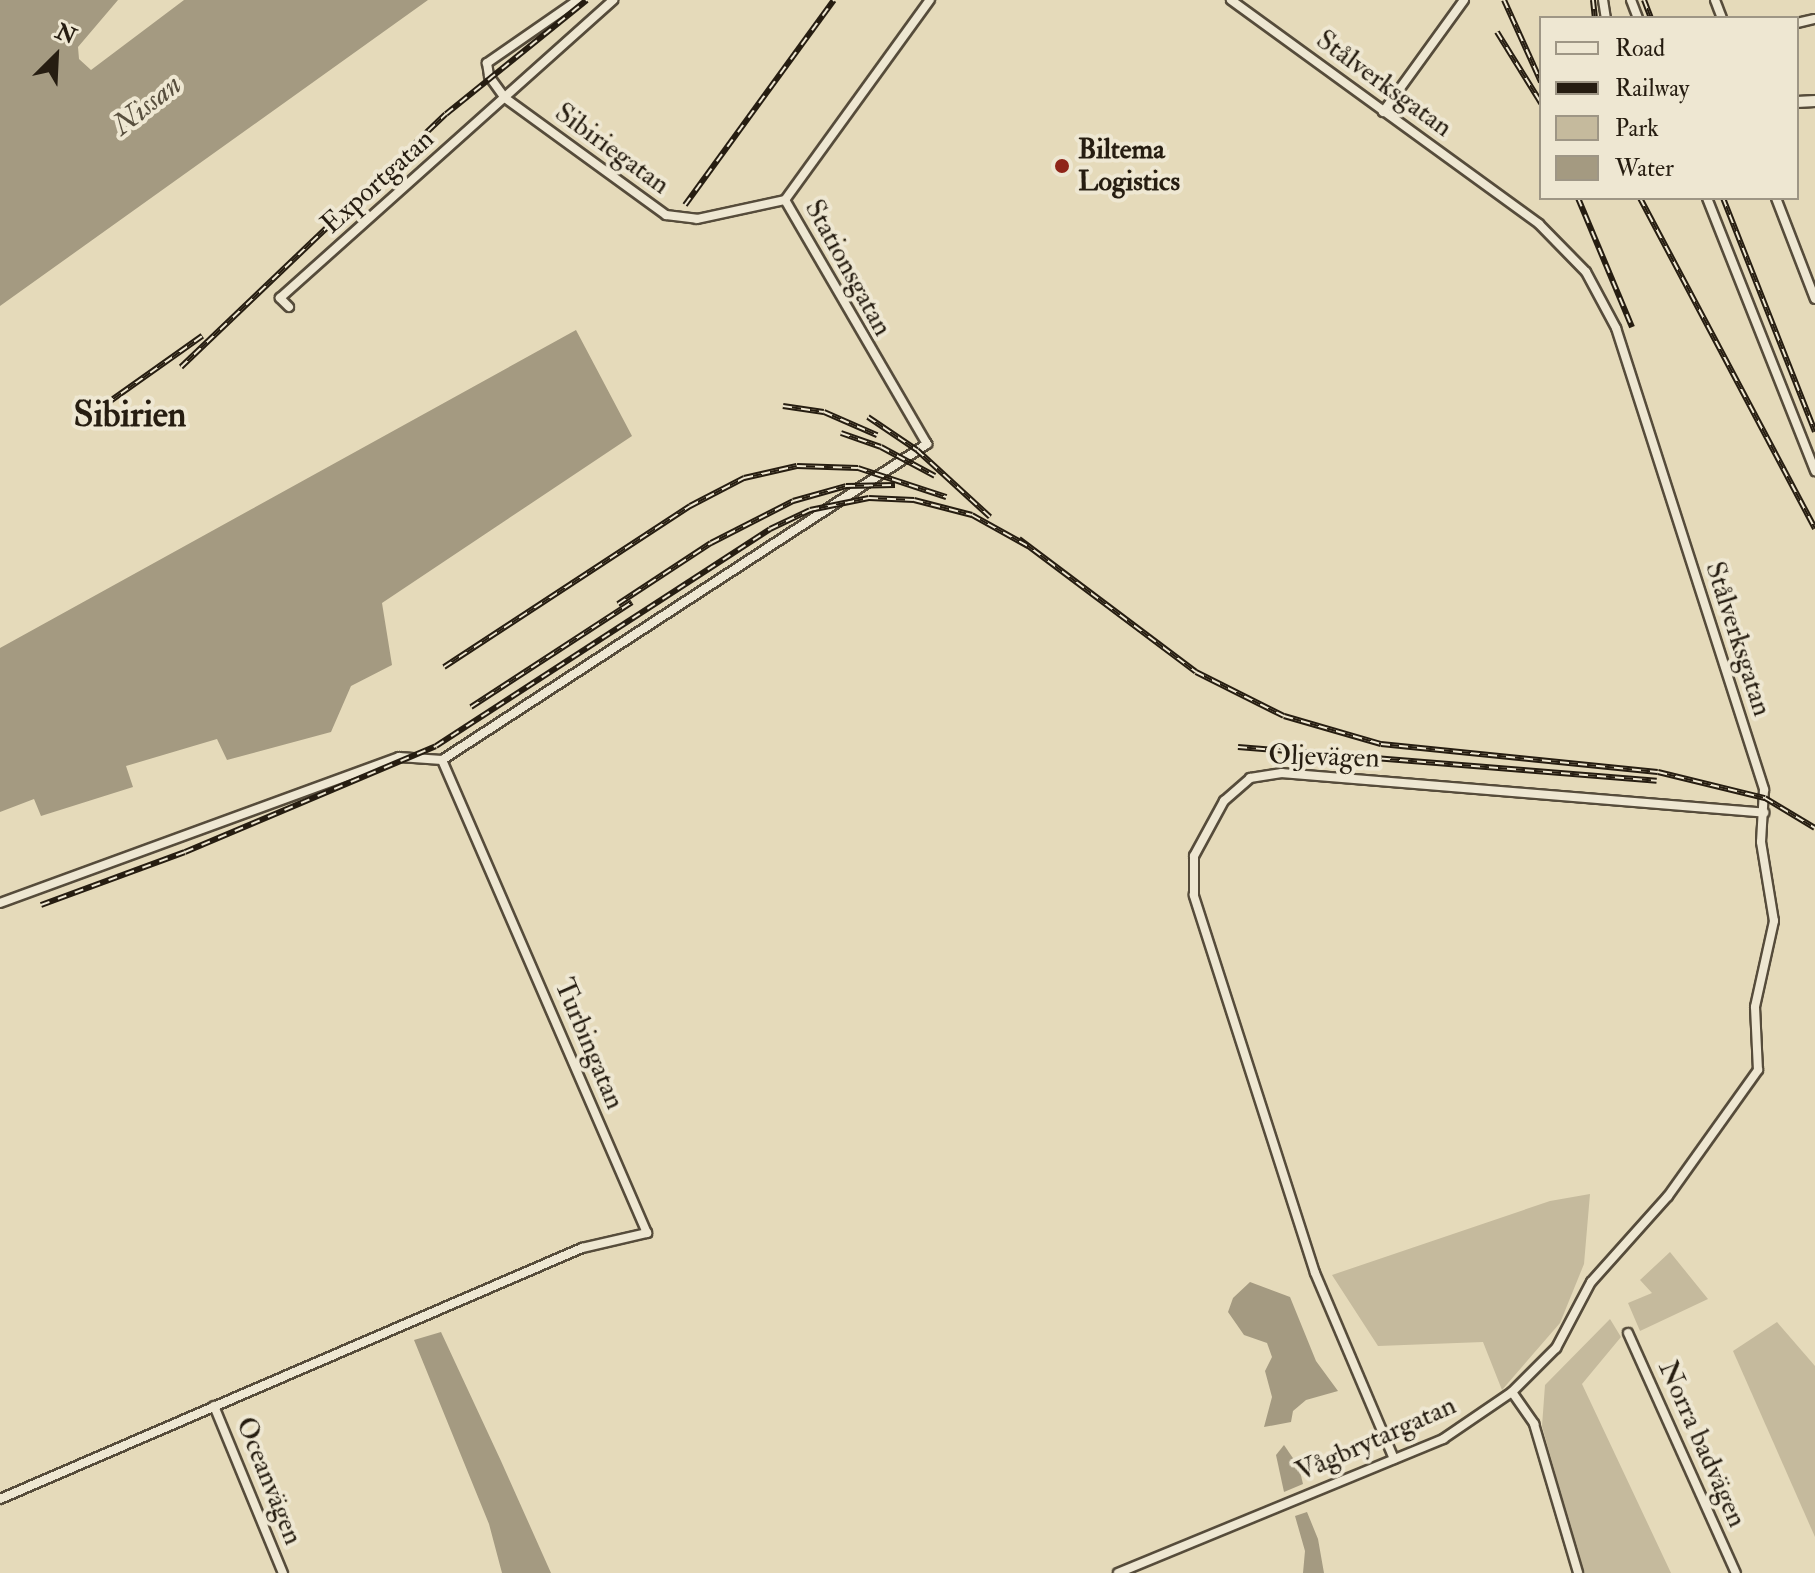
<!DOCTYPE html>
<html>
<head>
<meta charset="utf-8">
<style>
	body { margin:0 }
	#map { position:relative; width:1815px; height:1573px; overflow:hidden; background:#e5daba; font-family:"IM FELL Double Pica",serif }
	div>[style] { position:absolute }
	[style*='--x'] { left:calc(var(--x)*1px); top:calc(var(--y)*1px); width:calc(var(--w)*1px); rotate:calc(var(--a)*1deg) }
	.green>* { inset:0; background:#c5ba9d }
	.water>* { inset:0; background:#a49a81 }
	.roads { filter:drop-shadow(2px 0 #564c3b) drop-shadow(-2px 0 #564c3b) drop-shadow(0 2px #564c3b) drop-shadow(0 -2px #564c3b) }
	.minor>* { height:8px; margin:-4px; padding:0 4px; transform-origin:4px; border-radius:4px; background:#eee7d2 }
	.tertiary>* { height:10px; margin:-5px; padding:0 5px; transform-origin:5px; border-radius:5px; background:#eee7d2 }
	.rail>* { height:6px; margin-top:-3px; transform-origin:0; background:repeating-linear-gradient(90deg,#eee7d2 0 9px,#261d11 0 18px); box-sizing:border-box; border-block:2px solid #261d11 }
	.dots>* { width:22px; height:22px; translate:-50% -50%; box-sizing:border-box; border:4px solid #eee7d2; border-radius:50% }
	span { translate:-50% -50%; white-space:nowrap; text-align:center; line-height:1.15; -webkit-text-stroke:8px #eee7d2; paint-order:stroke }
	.street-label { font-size:28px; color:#261d11 }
	.poi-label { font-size:28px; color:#261d11; font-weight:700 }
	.left { translate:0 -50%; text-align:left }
	.water-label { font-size:30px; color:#584f3e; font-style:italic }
	.district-label { font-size:36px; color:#261d11; font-weight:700 }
	.legend { position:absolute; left:1539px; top:16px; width:260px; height:184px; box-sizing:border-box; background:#eee7d2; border:2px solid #9e9685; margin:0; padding:10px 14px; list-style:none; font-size:24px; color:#261d11 }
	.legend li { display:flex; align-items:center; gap:16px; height:40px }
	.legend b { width:40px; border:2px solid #9e9685 }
	.north { position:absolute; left:16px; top:16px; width:80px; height:80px; -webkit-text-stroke:6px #eee7d2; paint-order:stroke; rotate:24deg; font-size:22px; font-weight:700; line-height:32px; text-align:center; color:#261d11 }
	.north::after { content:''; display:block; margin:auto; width:28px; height:36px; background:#261d11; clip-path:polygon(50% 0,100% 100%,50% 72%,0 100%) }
</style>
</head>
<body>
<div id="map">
	<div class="green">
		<div style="clip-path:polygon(1590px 1194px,1584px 1264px,1560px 1323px,1502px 1390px,1483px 1342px,1378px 1346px,1332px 1275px,1550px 1201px)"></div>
		<div style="clip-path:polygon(1670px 1252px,1708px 1299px,1640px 1331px,1628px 1303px,1652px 1293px,1640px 1280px)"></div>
		<div style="clip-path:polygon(1610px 1319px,1621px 1337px,1582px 1384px,1671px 1573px,1583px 1573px,1542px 1426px,1545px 1385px)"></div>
		<div style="clip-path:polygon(1777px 1322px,1815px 1366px,1815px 1537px,1733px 1351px)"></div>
	</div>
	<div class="water">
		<div style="clip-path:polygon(0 0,118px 0,78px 47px,79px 59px,91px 70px,184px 0,428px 0,0 306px)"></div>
		<div style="clip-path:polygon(576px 330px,632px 436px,382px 603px,392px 665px,351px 686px,331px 732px,227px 760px,217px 739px,126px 766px,133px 787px,41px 816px,34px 799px,0 812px,0 648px)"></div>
		<div style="clip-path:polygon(1250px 1282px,1290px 1297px,1316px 1361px,1338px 1391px,1306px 1400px,1293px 1411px,1291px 1422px,1264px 1427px,1272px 1397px,1265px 1371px,1272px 1357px,1267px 1343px,1244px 1335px,1228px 1312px,1233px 1298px)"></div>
		<div style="clip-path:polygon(441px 1332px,501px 1461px,551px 1573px,502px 1573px,489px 1524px,414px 1340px)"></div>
		<div style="clip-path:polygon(1284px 1445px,1299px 1467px,1303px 1484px,1284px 1492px,1276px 1455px)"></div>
		<div style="clip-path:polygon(1307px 1512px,1318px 1539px,1324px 1573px,1303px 1573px,1305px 1551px,1295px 1516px)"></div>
	</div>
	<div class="roads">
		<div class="minor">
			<div style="--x:578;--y:0;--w:111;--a:145.3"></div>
			<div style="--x:487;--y:63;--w:13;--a:81"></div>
			<div style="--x:489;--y:76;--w:27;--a:54"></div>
			<div style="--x:505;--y:98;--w:199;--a:36"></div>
			<div style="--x:666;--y:215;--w:31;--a:7"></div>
			<div style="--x:697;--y:219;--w:90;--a:-12.2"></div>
			<div style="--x:1231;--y:0;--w:381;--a:36"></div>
			<div style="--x:1539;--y:224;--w:67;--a:45.6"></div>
			<div style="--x:1586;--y:272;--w:64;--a:61.8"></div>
			<div style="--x:1616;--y:328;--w:485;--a:72.2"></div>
			<div style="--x:1764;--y:790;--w:52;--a:93.3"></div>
			<div style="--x:1761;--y:842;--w:80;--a:80.7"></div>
			<div style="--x:1774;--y:921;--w:88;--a:102.5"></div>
			<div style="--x:1755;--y:1007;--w:63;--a:87.3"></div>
			<div style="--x:1758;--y:1070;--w:155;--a:125.5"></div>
			<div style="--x:1668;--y:1196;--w:115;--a:131.8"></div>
			<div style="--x:1591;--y:1282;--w:75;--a:117.9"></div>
			<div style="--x:1556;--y:1348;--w:62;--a:135"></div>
			<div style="--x:1603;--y:0;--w:18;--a:81"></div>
			<div style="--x:1631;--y:0;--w:19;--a:69"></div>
			<div style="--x:1715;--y:0;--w:19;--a:69"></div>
			<div style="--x:1797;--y:23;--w:18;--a:-13"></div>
			<div style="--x:1383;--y:112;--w:138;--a:-54.1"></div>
			<div style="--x:1707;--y:198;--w:294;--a:68.4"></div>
			<div style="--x:1776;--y:198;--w:108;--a:68.9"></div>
			<div style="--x:785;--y:200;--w:247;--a:-54.1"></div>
			<div style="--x:289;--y:307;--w:13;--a:-135"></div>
			<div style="--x:280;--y:298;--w:447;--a:-41.8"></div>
			<div style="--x:0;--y:903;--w:425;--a:-20.1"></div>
			<div style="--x:399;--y:757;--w:43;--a:4"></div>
			<div style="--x:1628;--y:1333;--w:263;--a:65.8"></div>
			<div style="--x:214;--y:1406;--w:181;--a:67.6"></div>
			<div style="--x:1394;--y:1459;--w:202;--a:-113"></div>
			<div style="--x:1315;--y:1273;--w:397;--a:-107.8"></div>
			<div style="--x:1194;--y:895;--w:39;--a:-90"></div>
			<div style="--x:1194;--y:856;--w:63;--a:-61.4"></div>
			<div style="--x:1224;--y:801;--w:35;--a:-41"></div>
			<div style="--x:1250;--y:778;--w:32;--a:-9"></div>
			<div style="--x:1282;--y:773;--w:484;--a:4.7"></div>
			<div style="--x:0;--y:1499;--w:634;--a:-23.33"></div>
			<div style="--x:582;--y:1248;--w:67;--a:-13"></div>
			<div style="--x:647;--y:1233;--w:516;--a:-113.43"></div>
			<div style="--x:442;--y:760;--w:579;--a:-33.09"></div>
			<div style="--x:927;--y:444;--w:282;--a:-120.2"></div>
			<div style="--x:1118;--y:1573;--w:352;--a:-22.4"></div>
			<div style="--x:1443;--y:1439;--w:83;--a:-34.3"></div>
			<div style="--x:1512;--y:1392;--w:39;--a:55"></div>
			<div style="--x:1534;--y:1424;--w:155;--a:73.5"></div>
		</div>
		<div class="tertiary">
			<div style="--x:1797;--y:102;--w:18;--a:-3"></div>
		</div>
	</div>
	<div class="rail">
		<div style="--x:1504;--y:0;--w:90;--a:65.7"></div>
		<div style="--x:1593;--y:0;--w:18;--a:84"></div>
		<div style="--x:1644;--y:0;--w:19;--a:69"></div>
		<div style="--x:1497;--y:32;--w:84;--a:58.2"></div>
		<div style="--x:1578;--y:198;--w:140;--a:67.3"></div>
		<div style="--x:1640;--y:198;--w:374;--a:62.1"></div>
		<div style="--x:1723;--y:198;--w:251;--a:68.5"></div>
		<div style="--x:685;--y:205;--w:253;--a:-54"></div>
		<div style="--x:181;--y:367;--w:366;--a:-43.7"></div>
		<div style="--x:446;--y:114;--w:181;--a:-39"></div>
		<div style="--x:106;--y:404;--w:118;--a:-35.3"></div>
		<div style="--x:783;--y:406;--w:41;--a:8.3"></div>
		<div style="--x:824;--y:412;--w:58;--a:23.5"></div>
		<div style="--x:868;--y:417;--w:59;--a:34"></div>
		<div style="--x:917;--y:450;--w:99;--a:42.5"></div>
		<div style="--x:841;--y:433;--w:42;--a:19.3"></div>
		<div style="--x:881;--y:447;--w:61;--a:28.2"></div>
		<div style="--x:1019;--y:539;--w:221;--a:36.9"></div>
		<div style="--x:1196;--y:672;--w:98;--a:26.6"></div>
		<div style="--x:1284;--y:716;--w:101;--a:16.1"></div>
		<div style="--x:1381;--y:744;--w:278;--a:5.8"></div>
		<div style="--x:1658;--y:772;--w:110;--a:13.7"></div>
		<div style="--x:1765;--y:798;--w:58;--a:31"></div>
		<div style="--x:618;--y:604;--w:111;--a:-33.3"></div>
		<div style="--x:711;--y:543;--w:92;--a:-27.1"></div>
		<div style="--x:793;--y:501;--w:55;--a:-15.8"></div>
		<div style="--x:846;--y:486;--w:49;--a:-1.2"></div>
		<div style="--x:444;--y:667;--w:294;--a:-33.2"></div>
		<div style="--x:690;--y:506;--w:61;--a:-27.4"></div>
		<div style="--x:744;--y:478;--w:54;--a:-12.8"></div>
		<div style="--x:797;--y:466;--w:61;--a:1.9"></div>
		<div style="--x:858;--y:468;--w:93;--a:18.2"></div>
		<div style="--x:471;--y:707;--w:192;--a:-33.1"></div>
		<div style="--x:1238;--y:747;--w:420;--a:4.6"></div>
		<div style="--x:41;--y:905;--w:153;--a:-20.2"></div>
		<div style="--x:185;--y:852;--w:272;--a:-22.9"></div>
		<div style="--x:436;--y:746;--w:398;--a:-33"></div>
		<div style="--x:770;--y:529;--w:44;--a:-25.4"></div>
		<div style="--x:810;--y:510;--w:60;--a:-11.5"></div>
		<div style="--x:869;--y:498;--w:45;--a:2.5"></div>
		<div style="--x:914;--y:500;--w:60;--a:14.5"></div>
		<div style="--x:972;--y:515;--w:64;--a:29"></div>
	</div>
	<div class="dots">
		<div style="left:1062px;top:166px;background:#8f2418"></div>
	</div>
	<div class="street-label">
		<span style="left:1384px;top:84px;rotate:36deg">Stålverksgatan</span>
		<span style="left:612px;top:149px;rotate:36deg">Sibiriegatan</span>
		<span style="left:378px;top:182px;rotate:-42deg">Exportgatan</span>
		<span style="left:848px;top:268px;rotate:61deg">Stationsgatan</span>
		<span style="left:1738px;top:639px;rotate:72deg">Stålverksgatan</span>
		<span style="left:1324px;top:757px;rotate:2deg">Oljevägen</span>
		<span style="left:589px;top:1044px;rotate:67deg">Turbingatan</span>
		<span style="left:1376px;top:1439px;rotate:-24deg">Vågbrytargatan</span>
		<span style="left:1702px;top:1444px;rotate:66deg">Norra badvägen</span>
		<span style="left:269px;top:1481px;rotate:68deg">Oceanvägen</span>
	</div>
	<div class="poi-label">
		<span class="left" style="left:1078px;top:166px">Biltema<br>Logistics</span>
	</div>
	<div class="water-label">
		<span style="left:147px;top:105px;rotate:-38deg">Nissan</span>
	</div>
	<div class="district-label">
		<span style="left:130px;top:415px">Sibirien</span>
	</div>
	<ul class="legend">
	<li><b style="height:10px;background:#eee7d2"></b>Road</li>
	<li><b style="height:10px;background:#261d11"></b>Railway</li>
	<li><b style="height:22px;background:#c5ba9d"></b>Park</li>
	<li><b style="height:22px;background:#a49a81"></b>Water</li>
	</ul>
	<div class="north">N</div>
</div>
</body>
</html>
